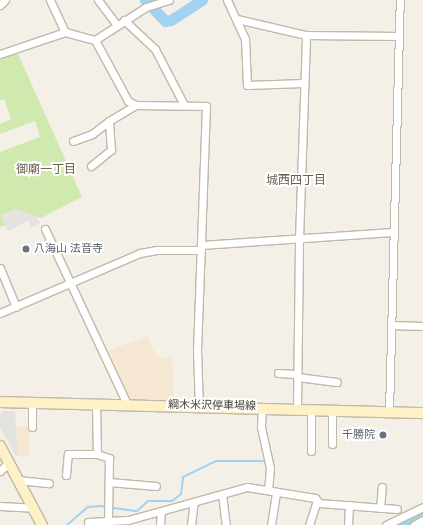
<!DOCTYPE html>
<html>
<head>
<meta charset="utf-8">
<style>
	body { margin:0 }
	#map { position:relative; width:423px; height:525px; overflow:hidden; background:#f4f0e7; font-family:"Fira Sans","Noto Sans JP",sans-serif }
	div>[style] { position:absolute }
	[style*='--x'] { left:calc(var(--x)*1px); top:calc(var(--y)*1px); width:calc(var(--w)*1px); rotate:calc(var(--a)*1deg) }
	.commercial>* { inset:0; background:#f6e7d2 }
	.green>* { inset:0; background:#cfe9af }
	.parking>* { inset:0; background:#e5e3df }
	.stream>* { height:2px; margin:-1px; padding:0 1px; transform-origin:1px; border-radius:1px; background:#a2d2f2 }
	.river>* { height:11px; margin:-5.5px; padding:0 5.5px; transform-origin:5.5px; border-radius:5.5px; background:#a2d2f2 }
	.roads { filter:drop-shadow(1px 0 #c0b8a9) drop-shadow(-1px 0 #c0b8a9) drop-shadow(0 1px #c0b8a9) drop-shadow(0 -1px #c0b8a9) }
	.street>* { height:7px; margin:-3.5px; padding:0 3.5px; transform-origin:3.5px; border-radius:3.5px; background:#fff }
	.secondary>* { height:10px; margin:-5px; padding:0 5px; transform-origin:5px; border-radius:5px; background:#fff1c6 }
	.dots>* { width:11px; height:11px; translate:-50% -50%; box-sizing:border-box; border:2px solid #fff; border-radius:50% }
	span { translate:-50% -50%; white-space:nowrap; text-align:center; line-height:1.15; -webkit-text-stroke:4px #fff; paint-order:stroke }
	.worship-label { font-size:11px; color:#5b616d }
	.left { translate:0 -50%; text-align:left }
	.right { translate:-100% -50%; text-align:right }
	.street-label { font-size:11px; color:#474036 }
	.neighbourhood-label { font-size:12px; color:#6a5e4d }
</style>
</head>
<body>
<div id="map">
	<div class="commercial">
		<div style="clip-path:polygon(147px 336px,157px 358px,172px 358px,174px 402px,130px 402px,109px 351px)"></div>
		<div style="clip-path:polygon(3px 411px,15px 411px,15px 427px,30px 427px,29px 456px,16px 456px,0 428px,0 415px)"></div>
	</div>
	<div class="green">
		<div style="clip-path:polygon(9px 48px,18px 54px,82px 197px,41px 218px,16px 209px,1px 215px,6px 225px,0 227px,0 152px,40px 137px,35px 121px,0 134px,0 124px,11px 119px,4px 99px,0 100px,0 51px)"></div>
	</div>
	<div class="parking">
		<div style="clip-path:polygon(16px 209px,36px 216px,40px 223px,31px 228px,28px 221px,8px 231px,1px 215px)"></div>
		<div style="clip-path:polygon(3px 411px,15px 411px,18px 456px,16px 456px,0 428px,0 415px)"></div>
	</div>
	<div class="stream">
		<div style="--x:67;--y:525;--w:28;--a:-41"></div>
		<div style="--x:88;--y:507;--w:12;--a:-5"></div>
		<div style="--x:100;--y:506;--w:37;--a:8"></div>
		<div style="--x:137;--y:511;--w:15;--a:-42"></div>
		<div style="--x:148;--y:501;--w:24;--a:0"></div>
		<div style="--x:172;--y:501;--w:11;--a:-38"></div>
		<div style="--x:181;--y:494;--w:17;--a:-83"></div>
		<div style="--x:183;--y:477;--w:37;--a:-26"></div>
		<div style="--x:216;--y:461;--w:48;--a:0"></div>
	</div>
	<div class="river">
		<div style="--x:145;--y:0;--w:29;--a:46"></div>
		<div style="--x:165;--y:21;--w:6;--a:-9"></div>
		<div style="--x:171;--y:20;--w:37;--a:-33"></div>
		<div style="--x:397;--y:525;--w:29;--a:-25"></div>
	</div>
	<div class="roads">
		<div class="street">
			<div style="--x:50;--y:0;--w:35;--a:65"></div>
			<div style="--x:98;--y:0;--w:31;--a:53"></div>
			<div style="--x:227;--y:0;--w:43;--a:65.2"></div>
			<div style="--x:245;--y:39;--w:46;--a:87.5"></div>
			<div style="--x:247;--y:85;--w:56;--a:-2"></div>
			<div style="--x:0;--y:5;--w:7;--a:-45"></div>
			<div style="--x:237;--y:19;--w:71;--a:13.1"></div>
			<div style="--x:306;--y:35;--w:93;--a:0.6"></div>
			<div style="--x:124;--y:20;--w:42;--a:43.1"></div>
			<div style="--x:155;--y:49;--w:63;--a:62.6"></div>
			<div style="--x:95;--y:40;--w:69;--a:61.6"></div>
			<div style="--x:128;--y:101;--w:9;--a:27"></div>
			<div style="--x:136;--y:105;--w:70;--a:0.8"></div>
			<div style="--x:206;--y:106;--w:244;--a:92.1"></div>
			<div style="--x:197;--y:350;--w:57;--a:88"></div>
			<div style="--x:0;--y:54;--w:69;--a:-18.7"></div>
			<div style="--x:65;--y:32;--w:31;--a:15"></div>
			<div style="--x:95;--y:40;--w:61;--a:-32.9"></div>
			<div style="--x:146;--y:7;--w:24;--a:-17"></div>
			<div style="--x:73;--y:141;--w:20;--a:-20"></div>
			<div style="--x:92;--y:134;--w:21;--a:-37"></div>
			<div style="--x:91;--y:166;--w:26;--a:-39"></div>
			<div style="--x:111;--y:150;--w:29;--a:-94"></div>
			<div style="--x:109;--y:121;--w:31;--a:-31"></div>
			<div style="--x:45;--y:229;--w:193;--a:64.9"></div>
			<div style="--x:201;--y:245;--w:192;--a:-3.9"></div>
			<div style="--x:0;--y:268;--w:42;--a:67.7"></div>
			<div style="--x:0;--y:313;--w:152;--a:-23.2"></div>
			<div style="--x:140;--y:253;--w:17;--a:-10"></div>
			<div style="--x:157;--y:250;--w:44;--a:0"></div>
			<div style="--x:391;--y:325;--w:32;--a:2"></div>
			<div style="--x:278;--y:373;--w:19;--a:3"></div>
			<div style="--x:297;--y:377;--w:40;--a:7.1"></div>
			<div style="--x:96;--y:404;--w:50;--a:88.9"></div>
			<div style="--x:97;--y:454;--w:13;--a:18"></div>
			<div style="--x:109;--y:458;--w:67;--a:90.9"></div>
			<div style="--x:262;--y:407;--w:20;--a:93"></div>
			<div style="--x:261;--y:427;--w:42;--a:77.6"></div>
			<div style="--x:270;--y:468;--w:22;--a:95"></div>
			<div style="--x:297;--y:408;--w:169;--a:-89.3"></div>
			<div style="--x:299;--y:239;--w:204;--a:-88"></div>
			<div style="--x:389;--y:412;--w:412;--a:-88.5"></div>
			<div style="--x:32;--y:427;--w:25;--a:-90"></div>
			<div style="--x:332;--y:444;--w:34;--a:-90"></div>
			<div style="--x:311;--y:451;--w:42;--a:-90"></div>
			<div style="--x:0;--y:471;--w:13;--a:-45"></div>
			<div style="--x:66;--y:475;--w:21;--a:-85"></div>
			<div style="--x:68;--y:454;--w:29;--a:0"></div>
			<div style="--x:18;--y:480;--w:31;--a:6"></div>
			<div style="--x:109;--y:482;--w:47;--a:4.9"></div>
			<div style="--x:222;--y:494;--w:31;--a:83"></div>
			<div style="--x:0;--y:506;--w:33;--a:3"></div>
			<div style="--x:380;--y:508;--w:21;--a:-85"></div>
			<div style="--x:88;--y:522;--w:40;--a:-2.9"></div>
			<div style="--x:128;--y:520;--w:123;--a:-15.5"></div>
			<div style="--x:247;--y:487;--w:69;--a:9.2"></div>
			<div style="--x:315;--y:498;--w:6;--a:51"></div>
			<div style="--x:319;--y:503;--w:78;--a:4.4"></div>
			<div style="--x:160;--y:525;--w:14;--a:-86"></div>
			<div style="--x:191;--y:525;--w:23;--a:-83"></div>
			<div style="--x:271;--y:525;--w:33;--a:-81"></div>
			<div style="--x:309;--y:525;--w:25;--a:-72"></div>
			<div style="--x:348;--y:525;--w:20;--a:-87"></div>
			<div style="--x:386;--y:525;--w:41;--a:-25.9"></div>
			<div style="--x:414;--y:525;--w:10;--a:-29"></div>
		</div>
		<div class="secondary">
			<div style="--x:0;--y:402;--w:423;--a:1.5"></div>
			<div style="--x:0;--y:446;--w:89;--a:62"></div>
		</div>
	</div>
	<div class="dots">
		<div style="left:26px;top:249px;background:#6b7280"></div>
		<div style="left:383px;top:435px;background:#6b7280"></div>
	</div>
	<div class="worship-label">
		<span class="left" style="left:34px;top:249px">八海山 法音寺</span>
		<span class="right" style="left:375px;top:435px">千勝院</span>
	</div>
	<div class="street-label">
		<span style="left:212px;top:406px;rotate:1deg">綱木米沢停車場線</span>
	</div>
	<div class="neighbourhood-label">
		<span style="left:46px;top:170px">御廟一丁目</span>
		<span style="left:296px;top:181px">城西四丁目</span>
	</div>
</div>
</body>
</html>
